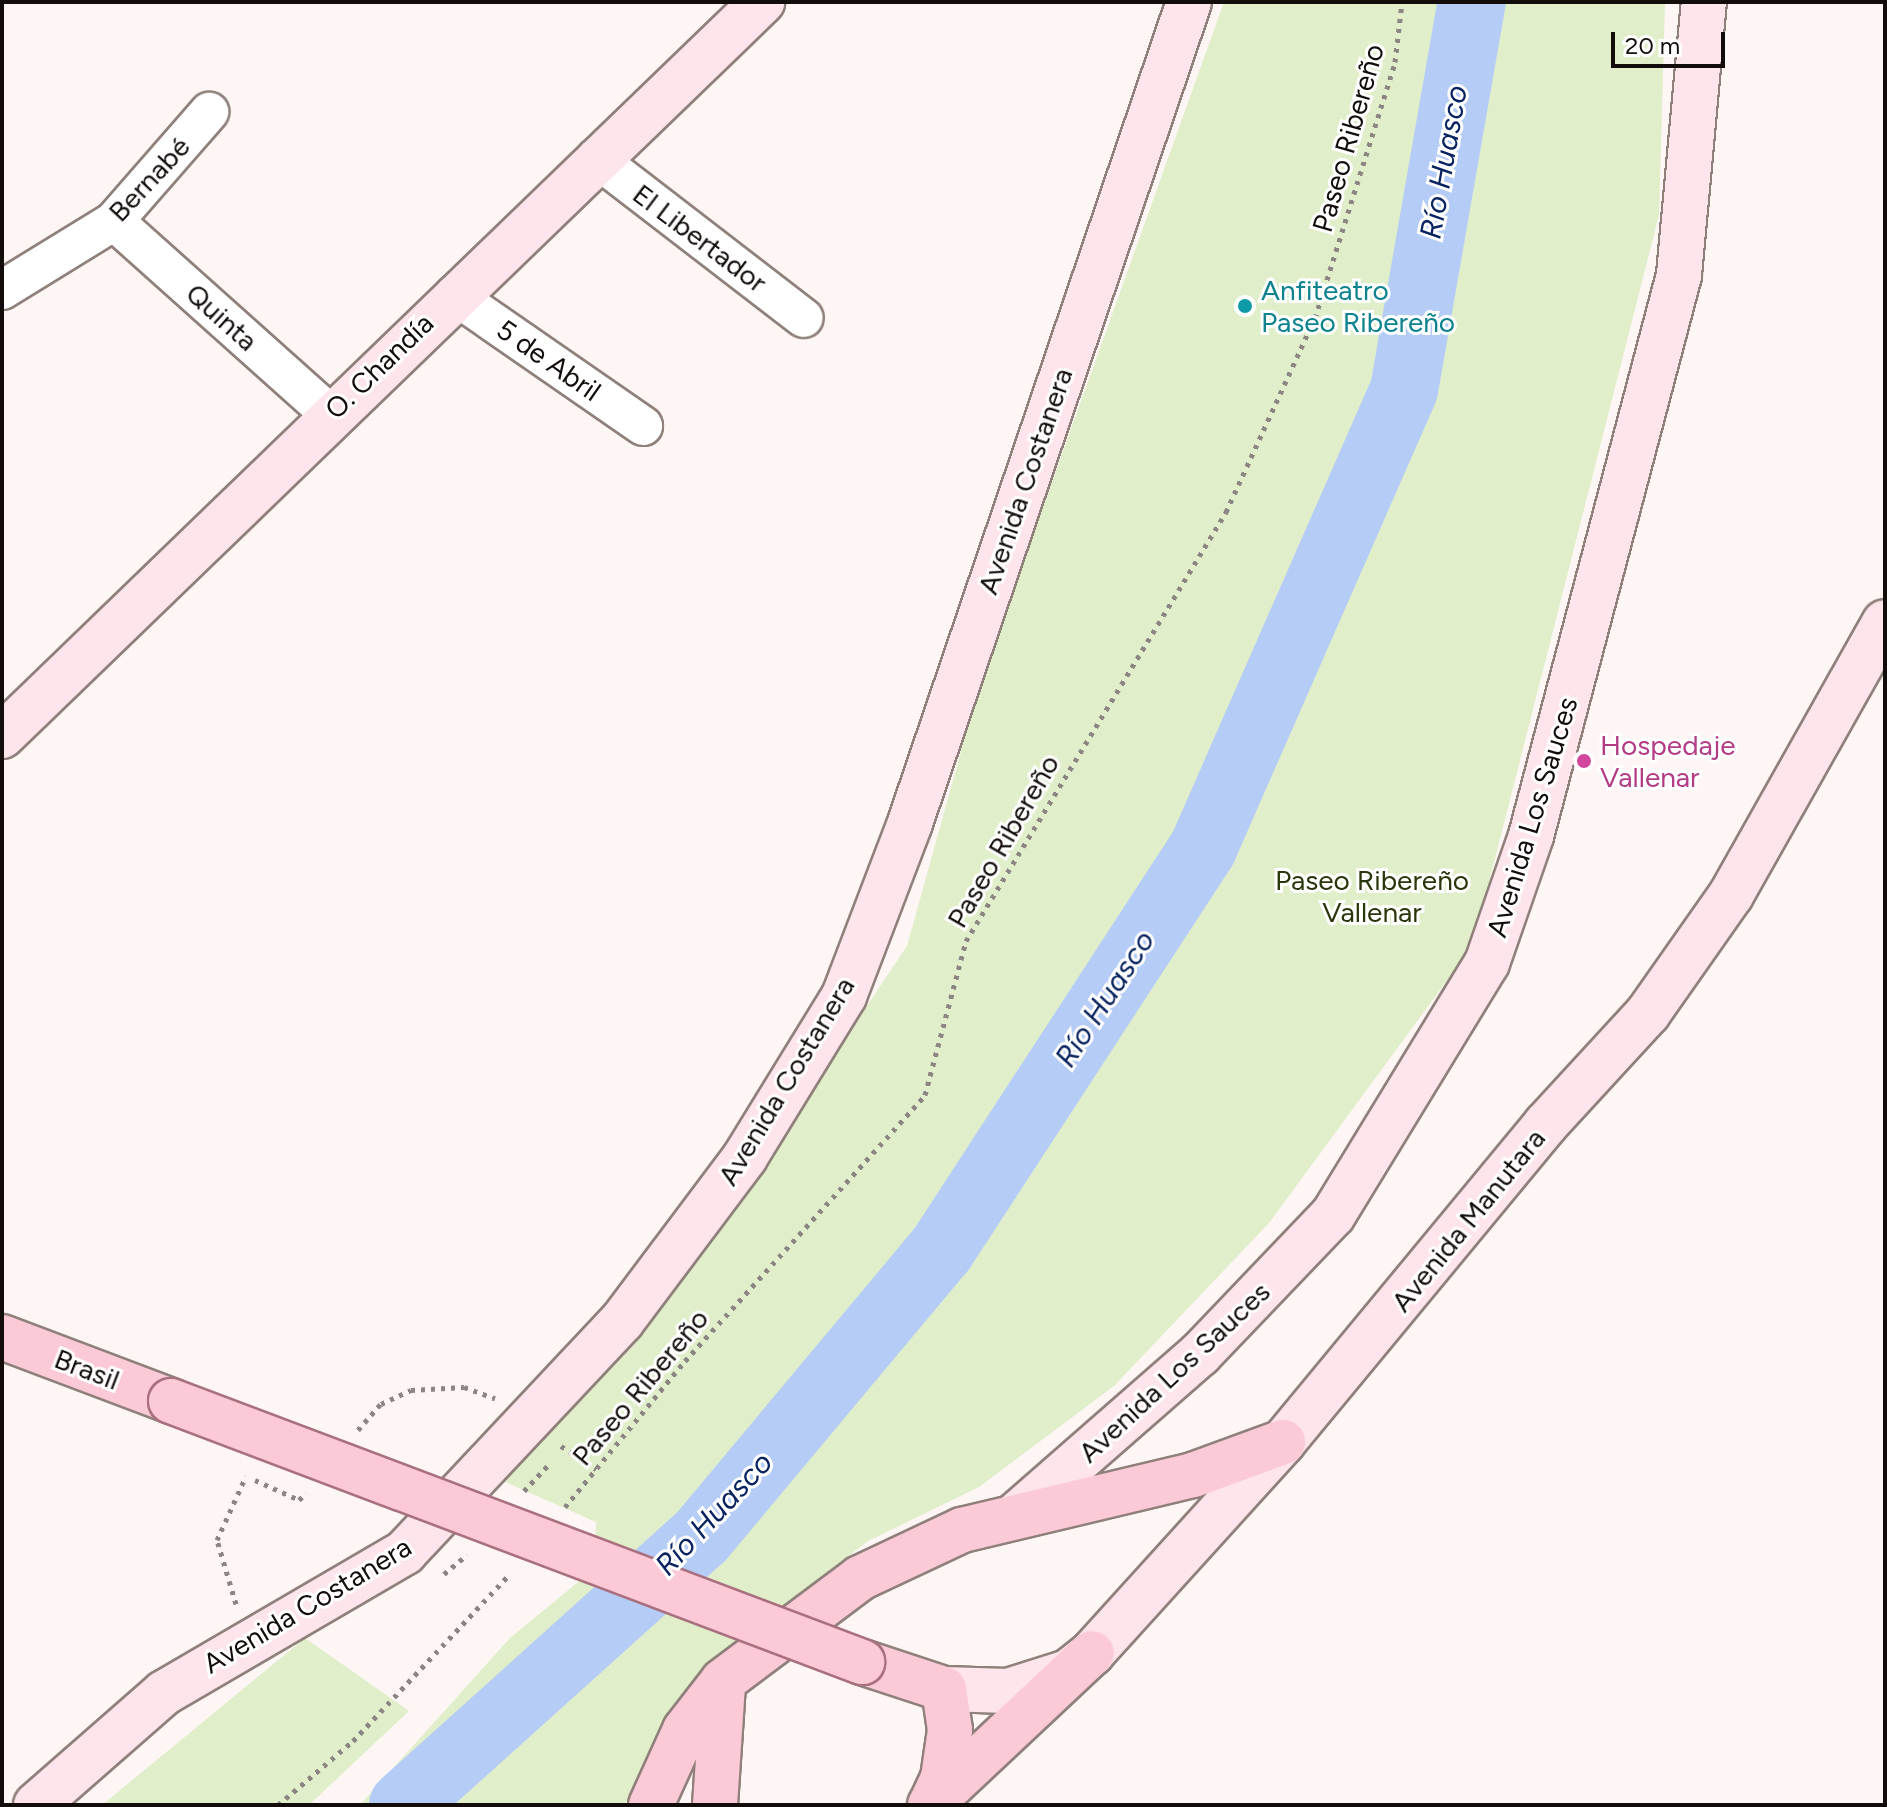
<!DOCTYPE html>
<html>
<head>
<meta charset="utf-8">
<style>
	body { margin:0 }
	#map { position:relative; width:1887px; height:1807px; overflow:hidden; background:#fdf6f4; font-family:Figtree,sans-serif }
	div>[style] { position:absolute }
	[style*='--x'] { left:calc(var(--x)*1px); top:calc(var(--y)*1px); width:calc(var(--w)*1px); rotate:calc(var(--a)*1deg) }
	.green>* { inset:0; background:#e0eeca }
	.river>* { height:68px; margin:-34px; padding:0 34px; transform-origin:34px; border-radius:34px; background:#b5ccf7 }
	.path>* { height:5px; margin-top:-2.5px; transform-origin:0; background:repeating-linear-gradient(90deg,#8b8583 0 4px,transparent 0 10px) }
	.roads { filter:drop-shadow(2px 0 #8f807b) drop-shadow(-2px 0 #8f807b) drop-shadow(0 2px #8f807b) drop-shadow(0 -2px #8f807b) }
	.street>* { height:38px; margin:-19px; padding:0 19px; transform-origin:19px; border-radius:19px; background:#fff }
	.secondary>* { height:44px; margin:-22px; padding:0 22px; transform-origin:22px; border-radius:22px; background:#fee4eb }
	.primary>* { height:44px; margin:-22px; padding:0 22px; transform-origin:22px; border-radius:22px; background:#fcc9d7 }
	.bridges { filter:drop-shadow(2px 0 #a9707f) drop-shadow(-2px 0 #a9707f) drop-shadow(0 2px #a9707f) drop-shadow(0 -2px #a9707f) }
	.primary-bridge>* { height:44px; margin:-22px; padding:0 22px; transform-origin:22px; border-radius:22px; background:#fcc9d7 }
	.dots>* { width:22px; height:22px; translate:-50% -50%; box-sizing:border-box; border:4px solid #fff; border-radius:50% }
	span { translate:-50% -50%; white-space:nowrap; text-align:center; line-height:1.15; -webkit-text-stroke:6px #fff; paint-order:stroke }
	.street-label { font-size:28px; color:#120d0b }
	.culture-label { font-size:28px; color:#0d838f }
	.left { translate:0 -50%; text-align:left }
	.hotel-label { font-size:28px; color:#b23c85 }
	.park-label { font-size:28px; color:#29370b }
	.water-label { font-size:30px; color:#082360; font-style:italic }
	.frame { position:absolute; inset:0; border:4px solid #120d0b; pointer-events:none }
	.scale { position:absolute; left:1611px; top:32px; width:114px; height:36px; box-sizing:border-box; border:4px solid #120d0b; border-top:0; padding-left:10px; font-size:24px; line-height:28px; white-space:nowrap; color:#120d0b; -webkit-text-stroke:6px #fff; paint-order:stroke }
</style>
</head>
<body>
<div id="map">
	<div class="green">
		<div style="clip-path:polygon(1224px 2px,1665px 2px,1659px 215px,1473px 945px,1269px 1223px,1114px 1386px,979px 1487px,868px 1541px,795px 1597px,624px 1805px,360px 1805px,510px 1638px,594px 1569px,596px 1522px,503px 1481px,699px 1257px,907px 946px,980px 683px)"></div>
		<div style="clip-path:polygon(305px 1638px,409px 1711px,309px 1805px,102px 1805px)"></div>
	</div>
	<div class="river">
		<div style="--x:403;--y:1805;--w:399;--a:-42"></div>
		<div style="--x:700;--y:1538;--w:376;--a:-50.1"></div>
		<div style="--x:941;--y:1250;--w:480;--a:-56.9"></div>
		<div style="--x:1203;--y:848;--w:500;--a:-66.31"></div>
		<div style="--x:1404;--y:390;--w:394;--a:-80.1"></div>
	</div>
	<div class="path">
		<div style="--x:358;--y:1430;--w:35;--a:-49"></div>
		<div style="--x:381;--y:1404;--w:33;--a:-25"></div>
		<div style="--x:411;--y:1390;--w:53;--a:-3.2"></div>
		<div style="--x:464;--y:1387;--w:33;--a:20"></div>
		<div style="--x:561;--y:1446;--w:42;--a:33.3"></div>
		<div style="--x:255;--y:1480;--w:48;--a:24.4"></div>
		<div style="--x:299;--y:1500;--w:10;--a:-45"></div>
		<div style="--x:524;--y:1491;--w:38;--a:-47"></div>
		<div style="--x:565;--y:1507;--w:189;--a:-50.6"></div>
		<div style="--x:685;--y:1361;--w:358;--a:-47.9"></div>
		<div style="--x:925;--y:1095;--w:159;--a:-75.1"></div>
		<div style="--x:966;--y:941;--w:502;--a:-58.78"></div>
		<div style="--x:1226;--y:512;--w:213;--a:-65.4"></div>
		<div style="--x:1315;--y:318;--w:268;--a:-72.6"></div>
		<div style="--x:1395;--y:62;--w:60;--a:-83.3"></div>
		<div style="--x:444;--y:1574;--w:30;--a:-40"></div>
		<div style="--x:236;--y:1604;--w:67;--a:-106.5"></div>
		<div style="--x:217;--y:1540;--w:70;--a:-65.6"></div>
		<div style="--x:278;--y:1805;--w:99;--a:-40.5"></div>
		<div style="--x:353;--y:1741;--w:229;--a:-46.8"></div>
	</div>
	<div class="roads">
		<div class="street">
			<div style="--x:596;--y:158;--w:262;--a:37.6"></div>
			<div style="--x:114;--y:221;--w:288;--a:41.8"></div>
			<div style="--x:2;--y:290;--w:132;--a:-31.6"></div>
			<div style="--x:114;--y:221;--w:145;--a:-48.9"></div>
			<div style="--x:454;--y:295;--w:230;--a:34.7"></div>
		</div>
		<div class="secondary">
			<div style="--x:2;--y:736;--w:1057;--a:-44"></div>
			<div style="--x:1017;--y:1514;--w:243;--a:-41.2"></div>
			<div style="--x:1200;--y:1354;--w:192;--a:-46.3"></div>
			<div style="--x:1333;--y:1215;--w:295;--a:-58.6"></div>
			<div style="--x:1487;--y:963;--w:134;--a:-70.9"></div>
			<div style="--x:1531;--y:836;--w:580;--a:-75.22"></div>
			<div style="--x:1679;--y:275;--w:274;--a:-84.8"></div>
			<div style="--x:944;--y:1689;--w:64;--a:1.8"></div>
			<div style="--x:1008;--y:1691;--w:63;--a:-17.6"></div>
			<div style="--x:1068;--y:1672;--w:31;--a:-38"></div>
			<div style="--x:1092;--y:1653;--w:285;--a:-47.8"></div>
			<div style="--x:1283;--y:1442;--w:413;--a:-50.4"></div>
			<div style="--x:1546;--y:1124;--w:151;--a:-47.4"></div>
			<div style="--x:1648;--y:1013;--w:144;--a:-54.9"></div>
			<div style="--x:1731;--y:895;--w:313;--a:-60.6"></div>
			<div style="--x:36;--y:1805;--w:170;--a:-41.2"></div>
			<div style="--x:164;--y:1693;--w:279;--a:-30.3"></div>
			<div style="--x:405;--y:1552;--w:317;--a:-46.8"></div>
			<div style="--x:622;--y:1321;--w:205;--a:-53.1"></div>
			<div style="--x:745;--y:1157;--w:189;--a:-58.4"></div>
			<div style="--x:844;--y:996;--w:185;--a:-69.1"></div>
			<div style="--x:910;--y:823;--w:867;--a:-71.23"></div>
		</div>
		<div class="primary">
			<div style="--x:2;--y:1337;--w:181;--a:20.7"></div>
			<div style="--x:862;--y:1662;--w:86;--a:18.2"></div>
			<div style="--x:944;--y:1689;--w:41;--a:81.7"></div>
			<div style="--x:950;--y:1730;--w:49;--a:98.3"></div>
			<div style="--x:943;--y:1778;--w:29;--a:115"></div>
			<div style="--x:651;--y:1805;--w:82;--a:-65.6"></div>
			<div style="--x:685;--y:1730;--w:62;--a:-52.2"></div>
			<div style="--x:723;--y:1681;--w:171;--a:-36.9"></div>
			<div style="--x:860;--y:1578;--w:113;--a:-25.2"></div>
			<div style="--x:962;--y:1530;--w:237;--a:-13.4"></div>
			<div style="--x:1193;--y:1475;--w:96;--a:-20.1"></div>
			<div style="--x:715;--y:1805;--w:121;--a:-86.2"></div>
			<div style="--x:930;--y:1805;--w:222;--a:-43.2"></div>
		</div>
	</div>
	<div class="bridges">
		<div class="primary-bridge">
			<div style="--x:171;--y:1401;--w:739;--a:20.69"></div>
		</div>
	</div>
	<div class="dots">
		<div style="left:1245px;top:306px;background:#0f9aa8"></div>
		<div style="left:1584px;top:761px;background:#d1479c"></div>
	</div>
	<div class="street-label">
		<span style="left:1348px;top:138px;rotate:-74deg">Paseo Ribereño</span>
		<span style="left:149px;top:179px;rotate:-47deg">Bernabé</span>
		<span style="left:700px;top:238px;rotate:37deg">El Libertador</span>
		<span style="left:222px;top:317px;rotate:42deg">Quinta</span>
		<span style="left:549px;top:360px;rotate:35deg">5 de Abril</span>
		<span style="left:379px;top:366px;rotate:-44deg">O. Chandía</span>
		<span style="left:1025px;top:481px;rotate:-71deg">Avenida Costanera</span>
		<span style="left:1532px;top:817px;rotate:-73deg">Avenida Los Sauces</span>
		<span style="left:1003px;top:841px;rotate:-60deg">Paseo Ribereño</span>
		<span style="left:786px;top:1081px;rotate:-59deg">Avenida Costanera</span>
		<span style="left:1468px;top:1220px;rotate:-51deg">Avenida Manutara</span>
		<span style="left:87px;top:1369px;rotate:21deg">Brasil</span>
		<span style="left:1174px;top:1372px;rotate:-43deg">Avenida Los Sauces</span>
		<span style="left:640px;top:1387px;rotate:-50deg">Paseo Ribereño</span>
		<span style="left:307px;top:1605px;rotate:-31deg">Avenida Costanera</span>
	</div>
	<div class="culture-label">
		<span class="left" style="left:1261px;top:306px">Anfiteatro<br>Paseo Ribereño</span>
	</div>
	<div class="hotel-label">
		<span class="left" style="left:1600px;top:761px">Hospedaje<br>Vallenar</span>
	</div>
	<div class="park-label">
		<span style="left:1372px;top:896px">Paseo Ribereño<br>Vallenar</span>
	</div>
	<div class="water-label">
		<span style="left:1444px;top:162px;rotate:-80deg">Río Huasco</span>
		<span style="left:1105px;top:999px;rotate:-57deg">Río Huasco</span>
		<span style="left:714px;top:1514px;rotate:-47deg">Río Huasco</span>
	</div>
	<div class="frame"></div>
	<div class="scale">20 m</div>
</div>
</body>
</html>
